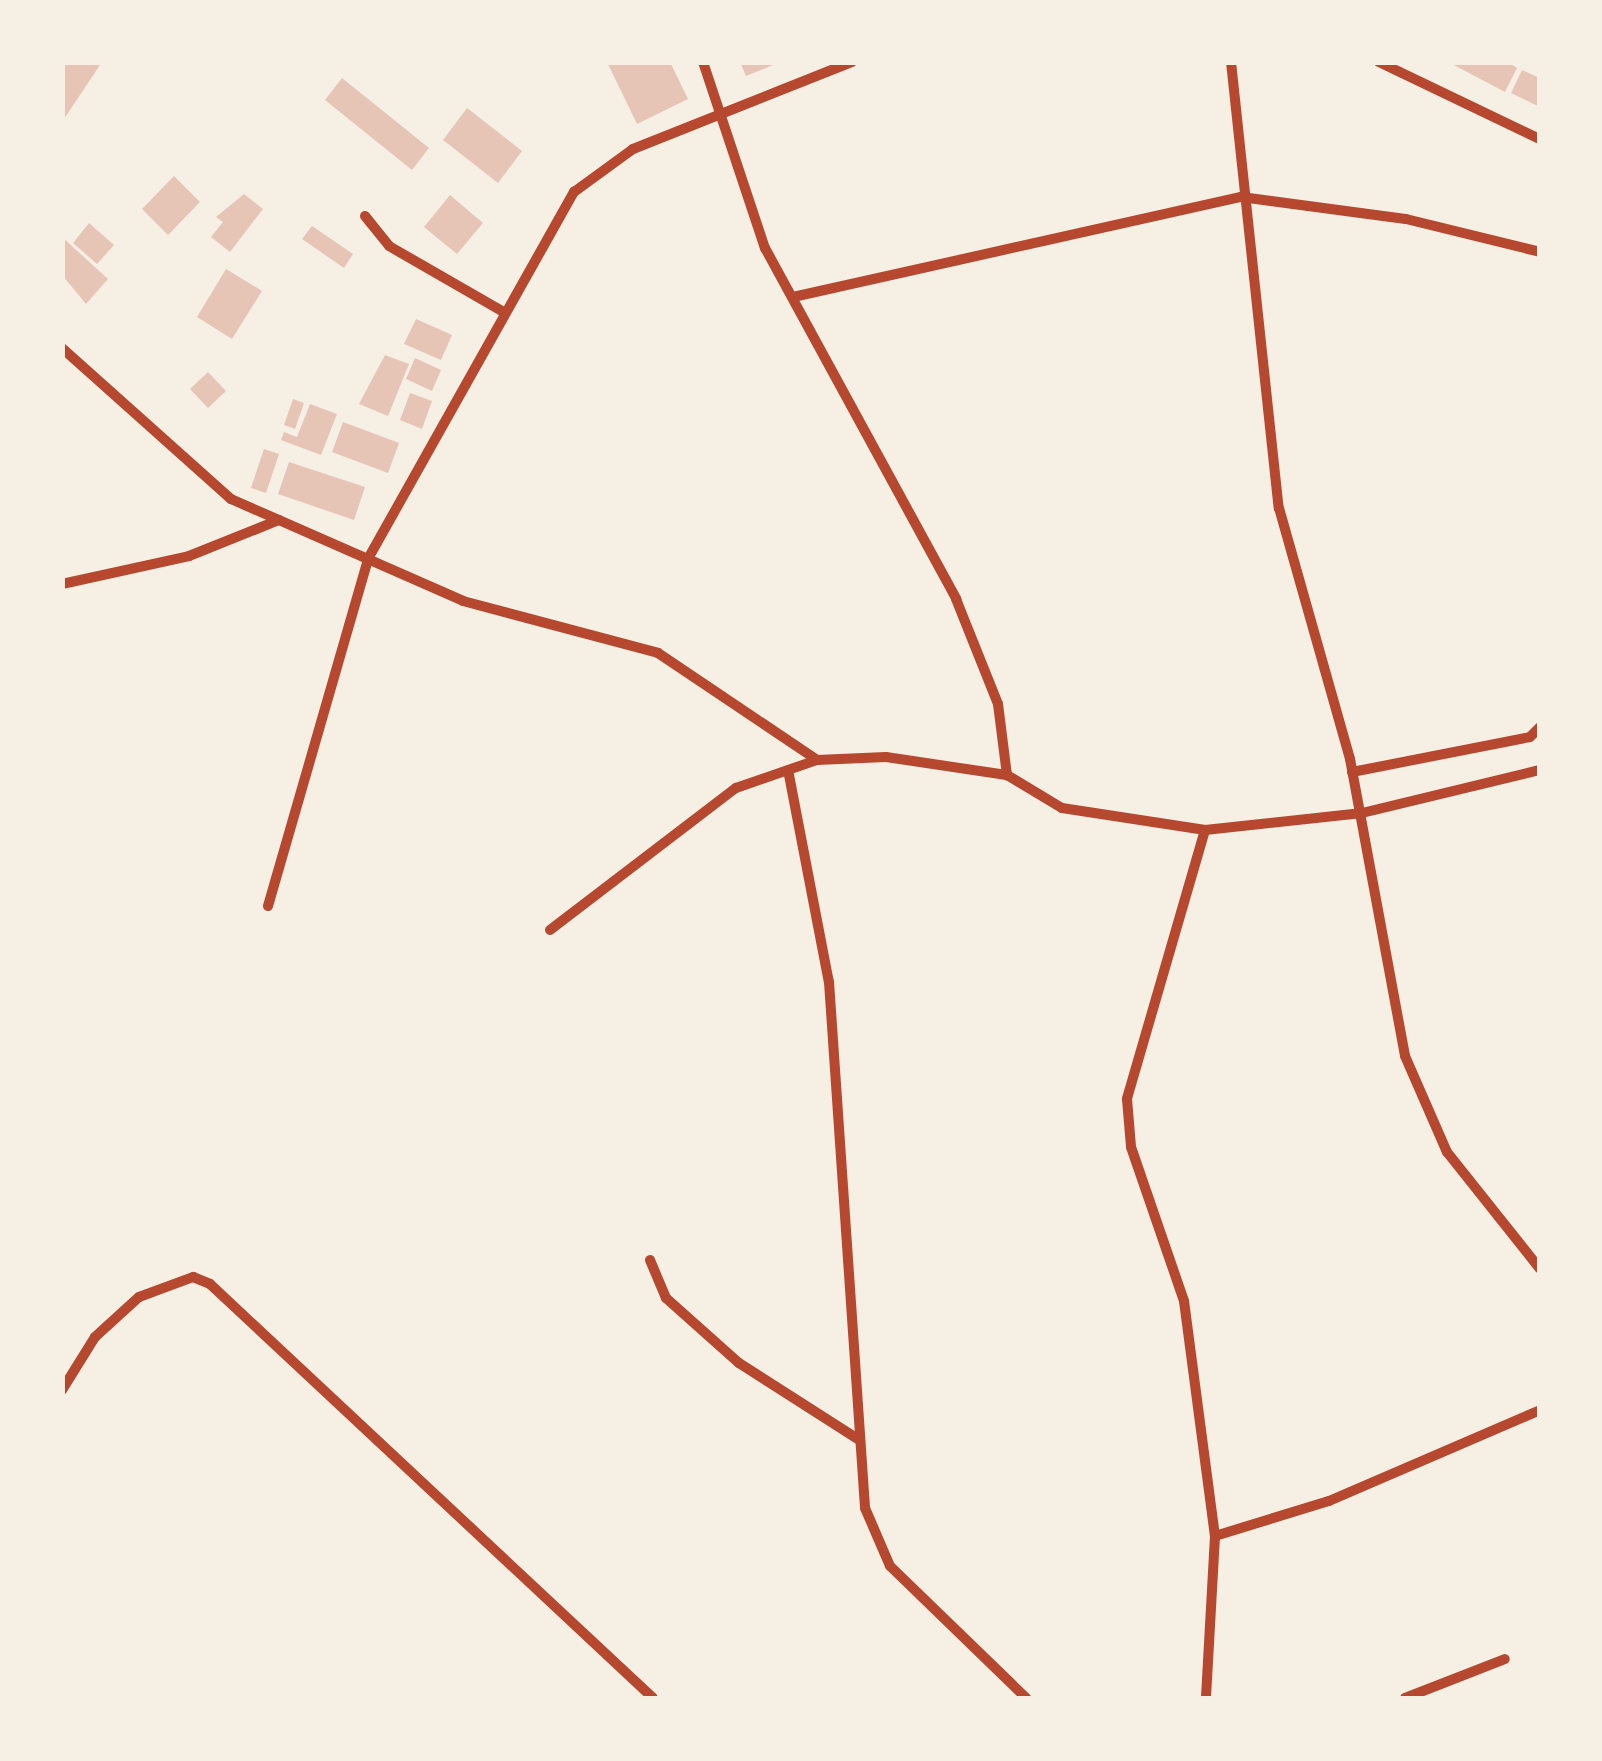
<!DOCTYPE html>
<html>
<head>
<meta charset="utf-8">
<style>
	body { margin:0 }
	#map { position:relative; width:1602px; height:1761px; overflow:hidden; background:#f6efe4; font-family:Poppins,sans-serif }
	div>[style] { position:absolute }
	[style*='--x'] { left:calc(var(--x)*1px); top:calc(var(--y)*1px); width:calc(var(--w)*1px); rotate:calc(var(--a)*1deg) }
	.building>* { inset:0; background:#e6c5b7 }
	.minor>* { height:10px; margin:-5px; padding:0 5px; transform-origin:5px; border-radius:5px; background:#b5482f }
	span { translate:-50% -50%; white-space:nowrap; text-align:center; line-height:1.15; -webkit-text-stroke:10px #f6efe4; paint-order:stroke }
	.frame { position:absolute; inset:0; border:65px solid #f6efe4; pointer-events:none }
</style>
</head>
<body>
<div id="map">
	<div class="building">
		<div style="clip-path:polygon(62px 62px,102px 62px,62px 122px)"></div>
		<div style="clip-path:polygon(607px 62px,670px 62px,688px 99px,637px 124px)"></div>
		<div style="clip-path:polygon(740px 62px,778px 62px,778px 63px,746px 76px)"></div>
		<div style="clip-path:polygon(1448px 62px,1508px 62px,1517px 68px,1505px 92px)"></div>
		<div style="clip-path:polygon(1522px 70px,1540px 78px,1540px 107px,1511px 93px)"></div>
		<div style="clip-path:polygon(342px 78px,429px 148px,412px 170px,325px 100px)"></div>
		<div style="clip-path:polygon(467px 108px,522px 151px,498px 183px,443px 140px)"></div>
		<div style="clip-path:polygon(174px 176px,200px 202px,168px 235px,142px 209px)"></div>
		<div style="clip-path:polygon(244px 194px,263px 209px,230px 252px,211px 237px,223px 222px,216px 217px)"></div>
		<div style="clip-path:polygon(450px 195px,483px 223px,457px 254px,424px 227px)"></div>
		<div style="clip-path:polygon(89px 223px,114px 245px,97px 264px,73px 243px)"></div>
		<div style="clip-path:polygon(312px 226px,353px 254px,344px 268px,302px 239px)"></div>
		<div style="clip-path:polygon(62px 237px,108px 279px,86px 304px,62px 275px)"></div>
		<div style="clip-path:polygon(226px 269px,262px 291px,232px 339px,197px 317px)"></div>
		<div style="clip-path:polygon(416px 319px,452px 335px,441px 360px,404px 344px)"></div>
		<div style="clip-path:polygon(385px 355px,409px 364px,388px 416px,359px 404px)"></div>
		<div style="clip-path:polygon(415px 358px,441px 370px,432px 391px,406px 379px)"></div>
		<div style="clip-path:polygon(208px 372px,226px 391px,208px 408px,190px 389px)"></div>
		<div style="clip-path:polygon(410px 393px,432px 401px,422px 429px,400px 420px)"></div>
		<div style="clip-path:polygon(293px 399px,304px 403px,295px 429px,284px 425px)"></div>
		<div style="clip-path:polygon(310px 404px,337px 414px,321px 455px,281px 440px,284px 432px,297px 437px)"></div>
		<div style="clip-path:polygon(343px 422px,399px 443px,388px 473px,332px 452px)"></div>
		<div style="clip-path:polygon(264px 449px,279px 454px,266px 493px,251px 488px)"></div>
		<div style="clip-path:polygon(289px 462px,365px 487px,354px 520px,278px 494px)"></div>
	</div>
	<div class="minor">
		<div style="--x:703;--y:62;--w:196;--a:71.6"></div>
		<div style="--x:765;--y:248;--w:400;--a:61.4"></div>
		<div style="--x:956;--y:599;--w:113;--a:68.2"></div>
		<div style="--x:998;--y:704;--w:72;--a:82.8"></div>
		<div style="--x:1231;--y:62;--w:449;--a:83.9"></div>
		<div style="--x:1279;--y:508;--w:261;--a:74.2"></div>
		<div style="--x:1350;--y:759;--w:302;--a:79.5"></div>
		<div style="--x:1405;--y:1056;--w:105;--a:66.4"></div>
		<div style="--x:1447;--y:1152;--w:149;--a:51.5"></div>
		<div style="--x:1379;--y:62;--w:178;--a:25.6"></div>
		<div style="--x:365;--y:216;--w:38;--a:51"></div>
		<div style="--x:389;--y:246;--w:133;--a:29.9"></div>
		<div style="--x:793;--y:297;--w:459;--a:-12.6"></div>
		<div style="--x:1241;--y:197;--w:166;--a:7.6"></div>
		<div style="--x:1406;--y:219;--w:138;--a:13.8"></div>
		<div style="--x:62;--y:348;--w:227;--a:41.8"></div>
		<div style="--x:231;--y:499;--w:253;--a:23.7"></div>
		<div style="--x:463;--y:601;--w:202;--a:14.9"></div>
		<div style="--x:658;--y:653;--w:192;--a:33.9"></div>
		<div style="--x:62;--y:584;--w:130;--a:-12.4"></div>
		<div style="--x:189;--y:556;--w:97;--a:-21.8"></div>
		<div style="--x:1352;--y:772;--w:181;--a:-11.1"></div>
		<div style="--x:1530;--y:737;--w:14;--a:-45"></div>
		<div style="--x:789;--y:775;--w:211;--a:79.1"></div>
		<div style="--x:829;--y:982;--w:527;--a:86.08"></div>
		<div style="--x:865;--y:1508;--w:63;--a:66.7"></div>
		<div style="--x:890;--y:1566;--w:190;--a:44.1"></div>
		<div style="--x:1205;--y:830;--w:280;--a:106.2"></div>
		<div style="--x:1127;--y:1099;--w:48;--a:85.2"></div>
		<div style="--x:1131;--y:1147;--w:163;--a:71"></div>
		<div style="--x:1184;--y:1301;--w:237;--a:82.5"></div>
		<div style="--x:1215;--y:1536;--w:162;--a:93.2"></div>
		<div style="--x:268;--y:906;--w:363;--a:-73.9"></div>
		<div style="--x:369;--y:557;--w:419;--a:-60.7"></div>
		<div style="--x:574;--y:192;--w:73;--a:-36.1"></div>
		<div style="--x:633;--y:149;--w:236;--a:-21.7"></div>
		<div style="--x:550;--y:930;--w:234;--a:-37.4"></div>
		<div style="--x:736;--y:788;--w:86;--a:-19.1"></div>
		<div style="--x:817;--y:760;--w:69;--a:-2.5"></div>
		<div style="--x:886;--y:757;--w:122;--a:8.5"></div>
		<div style="--x:1007;--y:775;--w:64;--a:31"></div>
		<div style="--x:1062;--y:808;--w:145;--a:8.7"></div>
		<div style="--x:1205;--y:830;--w:158;--a:-6.2"></div>
		<div style="--x:1362;--y:813;--w:183;--a:-13.6"></div>
		<div style="--x:650;--y:1260;--w:41;--a:67.2"></div>
		<div style="--x:666;--y:1298;--w:98;--a:41.7"></div>
		<div style="--x:739;--y:1363;--w:141;--a:32.6"></div>
		<div style="--x:62;--y:1390;--w:62;--a:-58.1"></div>
		<div style="--x:95;--y:1337;--w:59;--a:-42.3"></div>
		<div style="--x:139;--y:1297;--w:58;--a:-20.3"></div>
		<div style="--x:193;--y:1277;--w:18;--a:22"></div>
		<div style="--x:210;--y:1284;--w:606;--a:43.06"></div>
		<div style="--x:1215;--y:1536;--w:119;--a:-17.1"></div>
		<div style="--x:1329;--y:1501;--w:230;--a:-23.3"></div>
		<div style="--x:1405;--y:1698;--w:107;--a:-21.3"></div>
	</div>
	<div class="frame"></div>
</div>
</body>
</html>
